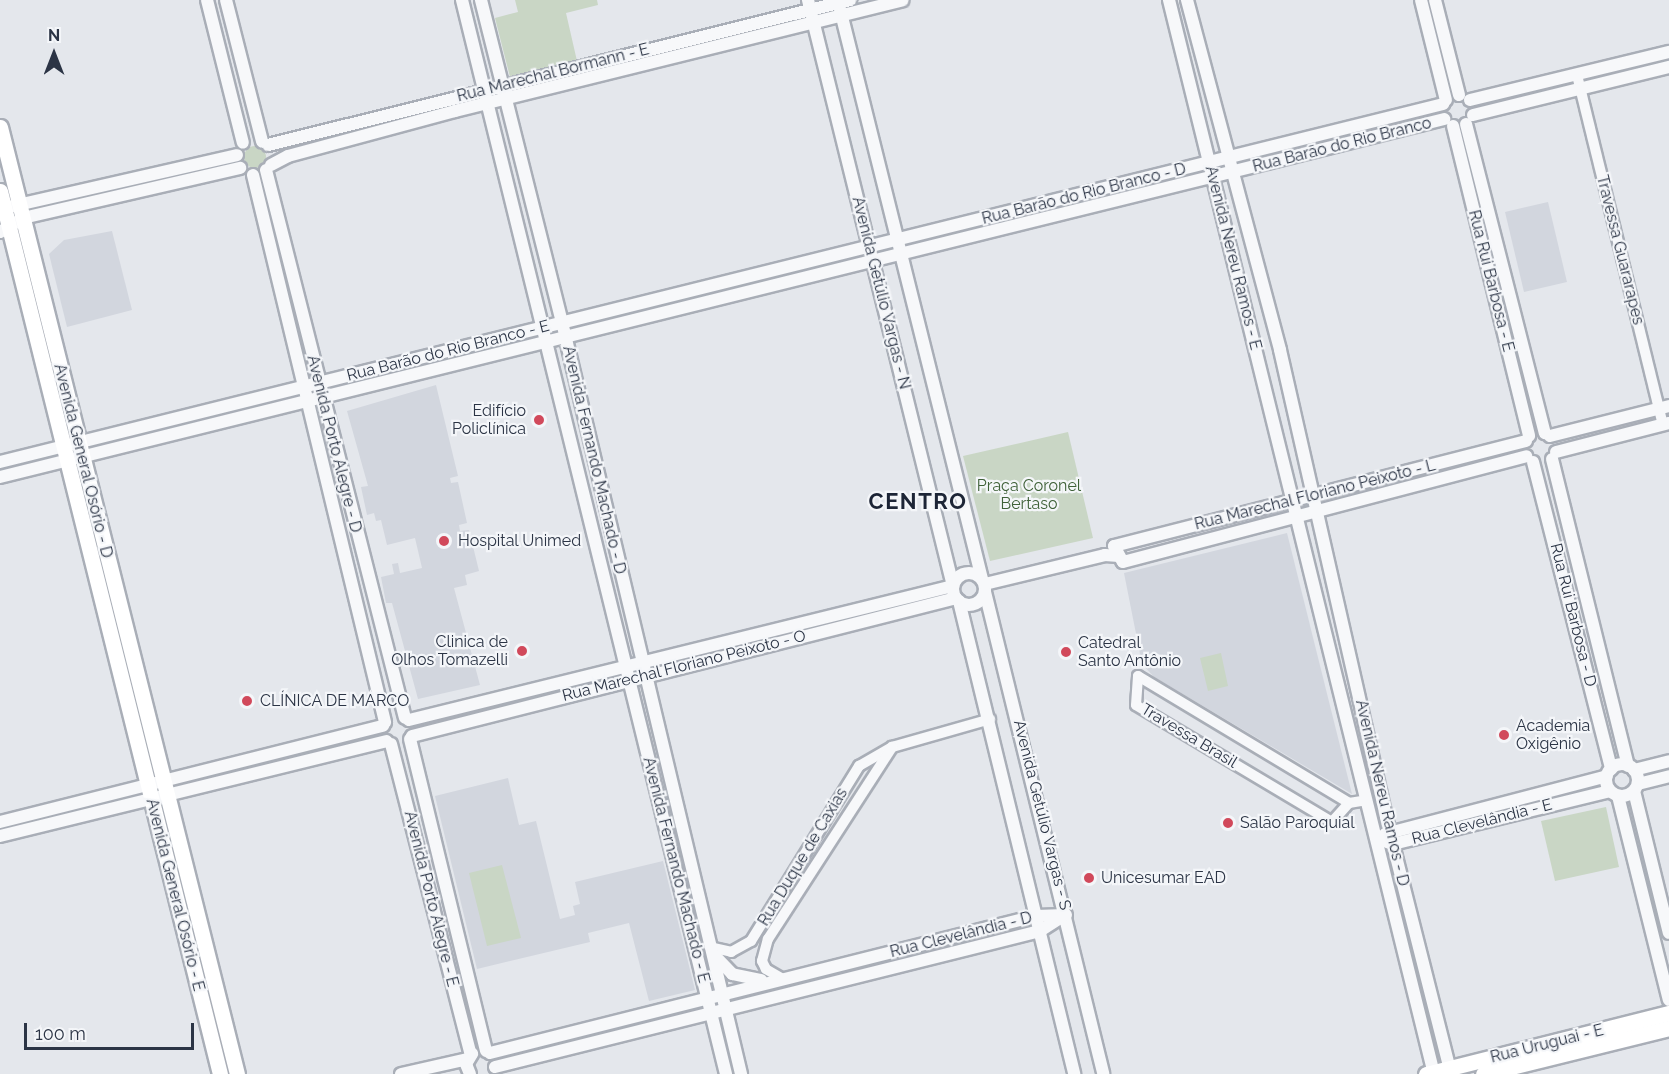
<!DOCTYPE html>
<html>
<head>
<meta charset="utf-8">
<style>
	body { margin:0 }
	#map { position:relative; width:1669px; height:1074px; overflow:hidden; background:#e4e7ec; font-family:Raleway,sans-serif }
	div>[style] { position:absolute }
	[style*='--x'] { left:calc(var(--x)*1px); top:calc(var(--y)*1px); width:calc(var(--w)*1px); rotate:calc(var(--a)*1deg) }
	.built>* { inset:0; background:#d2d6de }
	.green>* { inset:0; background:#c9d6c5 }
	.round { border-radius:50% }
	.roads { filter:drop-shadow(2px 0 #a9aeb7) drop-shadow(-2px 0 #a9aeb7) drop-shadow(0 2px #a9aeb7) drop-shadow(0 -2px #a9aeb7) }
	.minor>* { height:10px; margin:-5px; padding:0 5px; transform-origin:5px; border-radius:5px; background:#f7f8fa }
	.tertiary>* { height:12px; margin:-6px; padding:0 6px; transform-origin:6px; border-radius:6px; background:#f7f8fa }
	.tertiary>.ring { margin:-6px; padding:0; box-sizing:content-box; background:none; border:12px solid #f7f8fa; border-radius:50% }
	.primary>* { height:15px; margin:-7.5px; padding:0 7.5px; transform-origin:7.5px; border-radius:7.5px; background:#fff }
	.dots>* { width:16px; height:16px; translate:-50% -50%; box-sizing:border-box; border:3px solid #f4f6f9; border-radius:50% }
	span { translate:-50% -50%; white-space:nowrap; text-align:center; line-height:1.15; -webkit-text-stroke:4.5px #f4f6f9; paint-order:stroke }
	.street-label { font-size:16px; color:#2b3445 }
	.poi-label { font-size:16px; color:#2b3445 }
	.right { translate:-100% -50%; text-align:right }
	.left { translate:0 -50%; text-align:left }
	.park-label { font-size:16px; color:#3f6138 }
	.district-label { font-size:22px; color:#1d2536; font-weight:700; letter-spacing:1.5px }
	.north { position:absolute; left:24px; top:24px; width:60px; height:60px; -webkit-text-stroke:4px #f4f6f9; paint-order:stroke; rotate:0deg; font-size:16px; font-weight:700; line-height:24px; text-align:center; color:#2b3445 }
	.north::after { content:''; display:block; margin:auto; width:21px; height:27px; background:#2b3445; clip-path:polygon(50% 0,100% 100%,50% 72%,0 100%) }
	.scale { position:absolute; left:24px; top:1023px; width:170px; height:27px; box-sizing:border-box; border:3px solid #2b3445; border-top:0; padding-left:8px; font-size:18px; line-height:21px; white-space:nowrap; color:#2b3445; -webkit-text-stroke:4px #f4f6f9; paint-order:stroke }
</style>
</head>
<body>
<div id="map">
	<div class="built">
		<div style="clip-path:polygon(1548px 202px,1567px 282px,1524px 292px,1505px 212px)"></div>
		<div style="clip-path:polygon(112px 231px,132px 310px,67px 327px,49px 254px,64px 240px)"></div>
		<div style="clip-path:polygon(436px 385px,458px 476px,450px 478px,451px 483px,458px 482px,467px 523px,459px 525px,460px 531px,469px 530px,479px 571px,465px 575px,467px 585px,454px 588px,480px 685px,418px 699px,392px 603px,386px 603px,381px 577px,394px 574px,392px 564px,398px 563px,400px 573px,422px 568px,415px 538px,387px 545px,381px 520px,376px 521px,374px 513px,367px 515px,361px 487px,368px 486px,347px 411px)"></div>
		<div style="clip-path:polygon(1287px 533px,1352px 794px,1154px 677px,1142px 664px,1124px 573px)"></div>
		<div style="clip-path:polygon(508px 778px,519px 825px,536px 821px,560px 919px,575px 915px,573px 906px,580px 904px,575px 882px,663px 861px,695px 990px,649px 1001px,629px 923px,588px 933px,590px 942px,477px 969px,435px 796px)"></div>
	</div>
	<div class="green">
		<div style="clip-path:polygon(515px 0,597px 0,598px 5px,566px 13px,577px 61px,510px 77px,495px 18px,518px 12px)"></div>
		<div class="round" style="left:244px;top:146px;width:22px;height:22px"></div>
		<div style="clip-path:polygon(1068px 432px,1093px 538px,990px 561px,963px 456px)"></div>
		<div style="clip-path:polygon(1221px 653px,1228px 686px,1208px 691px,1200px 658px)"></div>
		<div style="clip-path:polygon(1606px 807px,1619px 867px,1555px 881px,1541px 821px)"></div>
		<div style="clip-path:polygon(502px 865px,521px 938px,487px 946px,469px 873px)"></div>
	</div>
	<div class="roads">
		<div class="minor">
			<div style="--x:1577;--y:75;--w:359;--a:76.2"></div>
			<div style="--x:1349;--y:803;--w:25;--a:132"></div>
			<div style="--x:1332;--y:822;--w:228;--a:-149.2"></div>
			<div style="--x:1136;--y:705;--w:29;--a:-86"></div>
			<div style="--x:1138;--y:676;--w:246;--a:31"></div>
			<div style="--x:1349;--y:803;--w:18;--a:-9"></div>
			<div style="--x:710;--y:947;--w:22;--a:13"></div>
			<div style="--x:731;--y:952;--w:23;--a:-29"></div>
			<div style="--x:751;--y:941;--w:206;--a:-58.3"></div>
			<div style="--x:859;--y:766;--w:38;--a:-30"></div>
			<div style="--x:892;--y:747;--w:102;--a:-15.9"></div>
			<div style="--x:783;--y:979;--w:20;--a:-150"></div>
			<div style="--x:766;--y:969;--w:9;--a:-117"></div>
			<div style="--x:762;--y:961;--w:23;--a:-75"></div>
			<div style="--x:768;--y:939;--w:229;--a:-57.1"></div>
		</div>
		<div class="tertiary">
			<div style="--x:207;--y:0;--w:147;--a:75.9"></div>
			<div style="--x:226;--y:0;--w:146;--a:75.7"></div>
			<div style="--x:462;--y:0;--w:1106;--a:76.19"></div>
			<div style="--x:481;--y:0;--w:345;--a:75.9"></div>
			<div style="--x:565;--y:335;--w:760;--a:76.6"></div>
			<div style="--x:808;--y:0;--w:604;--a:76.1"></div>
			<div style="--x:1169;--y:0;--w:1106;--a:76.14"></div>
			<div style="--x:1187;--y:0;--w:362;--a:75.1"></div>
			<div style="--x:1280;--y:350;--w:479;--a:77.2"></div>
			<div style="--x:1386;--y:817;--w:265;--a:75.8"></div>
			<div style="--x:1421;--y:0;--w:103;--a:76"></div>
			<div style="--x:1435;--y:0;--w:98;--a:75.8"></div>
			<div style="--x:840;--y:9;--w:587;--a:76.01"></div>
			<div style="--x:1470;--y:100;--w:205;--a:-13.6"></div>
			<div style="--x:1473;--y:115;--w:202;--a:-13.8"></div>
			<div style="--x:1466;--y:124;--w:319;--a:75.7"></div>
			<div style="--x:1453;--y:126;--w:319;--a:76.2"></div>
			<div style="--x:268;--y:145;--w:600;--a:-13.99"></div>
			<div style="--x:271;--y:165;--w:19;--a:-28"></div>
			<div style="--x:288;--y:156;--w:173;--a:-15.1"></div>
			<div style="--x:455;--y:111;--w:461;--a:-13.9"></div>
			<div style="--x:266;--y:170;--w:565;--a:75.77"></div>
			<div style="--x:253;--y:175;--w:563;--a:76.43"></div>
			<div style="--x:0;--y:209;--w:243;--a:-12.8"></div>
			<div style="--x:0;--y:232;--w:27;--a:-31"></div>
			<div style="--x:23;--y:218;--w:223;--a:-13"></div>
			<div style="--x:1550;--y:436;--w:123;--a:-14.1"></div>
			<div style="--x:1526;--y:441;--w:425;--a:165.7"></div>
			<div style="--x:1114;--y:546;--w:18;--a:61"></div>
			<div style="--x:1123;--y:562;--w:417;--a:-14.7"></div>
			<div style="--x:1556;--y:452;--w:117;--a:-14.4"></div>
			<div style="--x:1552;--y:459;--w:316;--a:76.1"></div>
			<div style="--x:0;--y:462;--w:1487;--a:-13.93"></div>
			<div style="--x:1533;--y:462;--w:317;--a:75.7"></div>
			<div style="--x:0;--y:477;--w:1488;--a:-13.92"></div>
			<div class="ring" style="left:953px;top:573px;width:20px;height:20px"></div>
			<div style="--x:985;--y:584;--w:123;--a:-13.6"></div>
			<div style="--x:1105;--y:555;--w:14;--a:4"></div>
			<div style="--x:985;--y:592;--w:496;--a:76.2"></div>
			<div style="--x:959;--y:601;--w:487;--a:76.3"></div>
			<div style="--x:409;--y:720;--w:560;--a:-13.84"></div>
			<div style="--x:412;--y:736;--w:561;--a:-14.23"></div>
			<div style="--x:410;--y:739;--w:321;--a:76.3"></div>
			<div style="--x:391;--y:744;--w:321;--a:75.6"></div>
			<div class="ring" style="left:1606px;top:764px;width:20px;height:20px"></div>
			<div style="--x:1634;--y:770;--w:36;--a:-14"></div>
			<div style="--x:1638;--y:784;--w:32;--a:-14"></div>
			<div style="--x:1634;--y:791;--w:146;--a:76.2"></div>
			<div style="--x:1618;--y:796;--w:210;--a:76"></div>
			<div style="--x:0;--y:822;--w:395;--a:-14.1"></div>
			<div style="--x:1385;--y:834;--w:229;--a:-14.6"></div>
			<div style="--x:0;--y:836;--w:398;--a:-13.8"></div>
			<div style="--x:1387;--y:842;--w:6;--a:18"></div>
			<div style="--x:1393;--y:844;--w:223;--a:-13.7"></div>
			<div style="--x:713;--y:954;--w:28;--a:46"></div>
			<div style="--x:732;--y:974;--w:30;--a:12"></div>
			<div style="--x:490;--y:1053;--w:563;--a:-14.09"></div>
			<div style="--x:1036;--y:916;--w:30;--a:-2"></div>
			<div style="--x:495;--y:1067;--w:562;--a:-14.01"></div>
			<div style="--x:1040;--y:931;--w:30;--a:-33"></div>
			<div style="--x:401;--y:1074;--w:69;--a:-12.6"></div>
			<div style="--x:470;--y:1074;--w:11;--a:-112"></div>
			<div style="--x:466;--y:1064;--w:12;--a:-59"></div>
		</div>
		<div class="primary">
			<div style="--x:0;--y:127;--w:976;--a:75.95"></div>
			<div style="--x:0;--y:191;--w:910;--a:76.01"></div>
			<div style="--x:1426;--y:1074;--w:251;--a:-14.1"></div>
			<div style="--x:1483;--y:1074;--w:192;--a:-13.9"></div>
		</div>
	</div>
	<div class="dots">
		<div style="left:539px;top:420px;background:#d1495b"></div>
		<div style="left:444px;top:541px;background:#d1495b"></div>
		<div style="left:522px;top:651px;background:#d1495b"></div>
		<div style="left:1066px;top:652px;background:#d1495b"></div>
		<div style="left:247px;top:701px;background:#d1495b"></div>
		<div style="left:1504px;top:735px;background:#d1495b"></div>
		<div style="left:1228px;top:823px;background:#d1495b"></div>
		<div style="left:1089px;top:878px;background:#d1495b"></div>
	</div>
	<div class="street-label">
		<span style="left:553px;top:73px;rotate:-14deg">Rua Marechal Bormann - E</span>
		<span style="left:1342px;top:145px;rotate:-14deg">Rua Barão do Rio Branco</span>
		<span style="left:1084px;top:194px;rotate:-14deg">Rua Barão do Rio Branco - D</span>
		<span style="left:1620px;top:250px;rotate:76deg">Travessa Guararapes</span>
		<span style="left:1233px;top:258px;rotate:76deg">Avenida Nereu Ramos - E</span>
		<span style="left:1491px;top:281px;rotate:76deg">Rua Rui Barbosa - E</span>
		<span style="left:881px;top:293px;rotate:76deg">Avenida Getúlio Vargas - N</span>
		<span style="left:448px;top:351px;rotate:-14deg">Rua Barão do Rio Branco - E</span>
		<span style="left:334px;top:444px;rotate:76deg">Avenida Porto Alegre - D</span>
		<span style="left:594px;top:460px;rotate:77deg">Avenida Fernando Machado - D</span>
		<span style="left:83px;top:461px;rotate:76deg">Avenida General Osório - D</span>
		<span style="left:1315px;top:495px;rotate:-14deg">Rua Marechal Floriano Peixoto - L</span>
		<span style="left:1573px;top:615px;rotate:76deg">Rua Rui Barbosa - D</span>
		<span style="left:684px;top:666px;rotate:-14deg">Rua Marechal Floriano Peixoto - O</span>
		<span style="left:1189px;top:736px;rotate:31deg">Travessa Brasil</span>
		<span style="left:1382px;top:793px;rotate:77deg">Avenida Nereu Ramos - D</span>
		<span style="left:1042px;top:815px;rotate:76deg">Avenida Getúlio Vargas - S</span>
		<span style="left:1482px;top:822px;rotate:-14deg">Rua Clevelândia - E</span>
		<span style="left:803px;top:857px;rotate:-59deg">Rua Duque de Caxias</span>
		<span style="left:676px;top:870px;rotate:76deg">Avenida Fernando Machado - E</span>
		<span style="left:175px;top:895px;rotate:76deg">Avenida General Osório - E</span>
		<span style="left:431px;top:899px;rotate:76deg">Avenida Porto Alegre - E</span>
		<span style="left:961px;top:935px;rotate:-14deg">Rua Clevelândia - D</span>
		<span style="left:1547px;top:1044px;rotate:-14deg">Rua Uruguai - E</span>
	</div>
	<div class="poi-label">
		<span class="right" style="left:526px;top:420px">Edifício<br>Policlínica</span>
		<span class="left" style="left:458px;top:541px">Hospital Unimed</span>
		<span class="right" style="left:508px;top:651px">Clinica de<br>Olhos Tomazelli</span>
		<span class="left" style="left:1078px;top:652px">Catedral<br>Santo Antônio</span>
		<span class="left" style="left:260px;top:701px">CLÍNICA DE MARCO</span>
		<span class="left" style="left:1516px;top:735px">Academia<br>Oxigênio</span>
		<span class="left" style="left:1240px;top:823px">Salão Paroquial</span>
		<span class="left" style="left:1101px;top:878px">Unicesumar EAD</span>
	</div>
	<div class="park-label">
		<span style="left:1029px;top:495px">Praça Coronel<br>Bertaso</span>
	</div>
	<div class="district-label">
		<span style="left:918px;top:502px">CENTRO</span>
	</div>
	<div class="north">N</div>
	<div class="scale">100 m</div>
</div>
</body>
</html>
